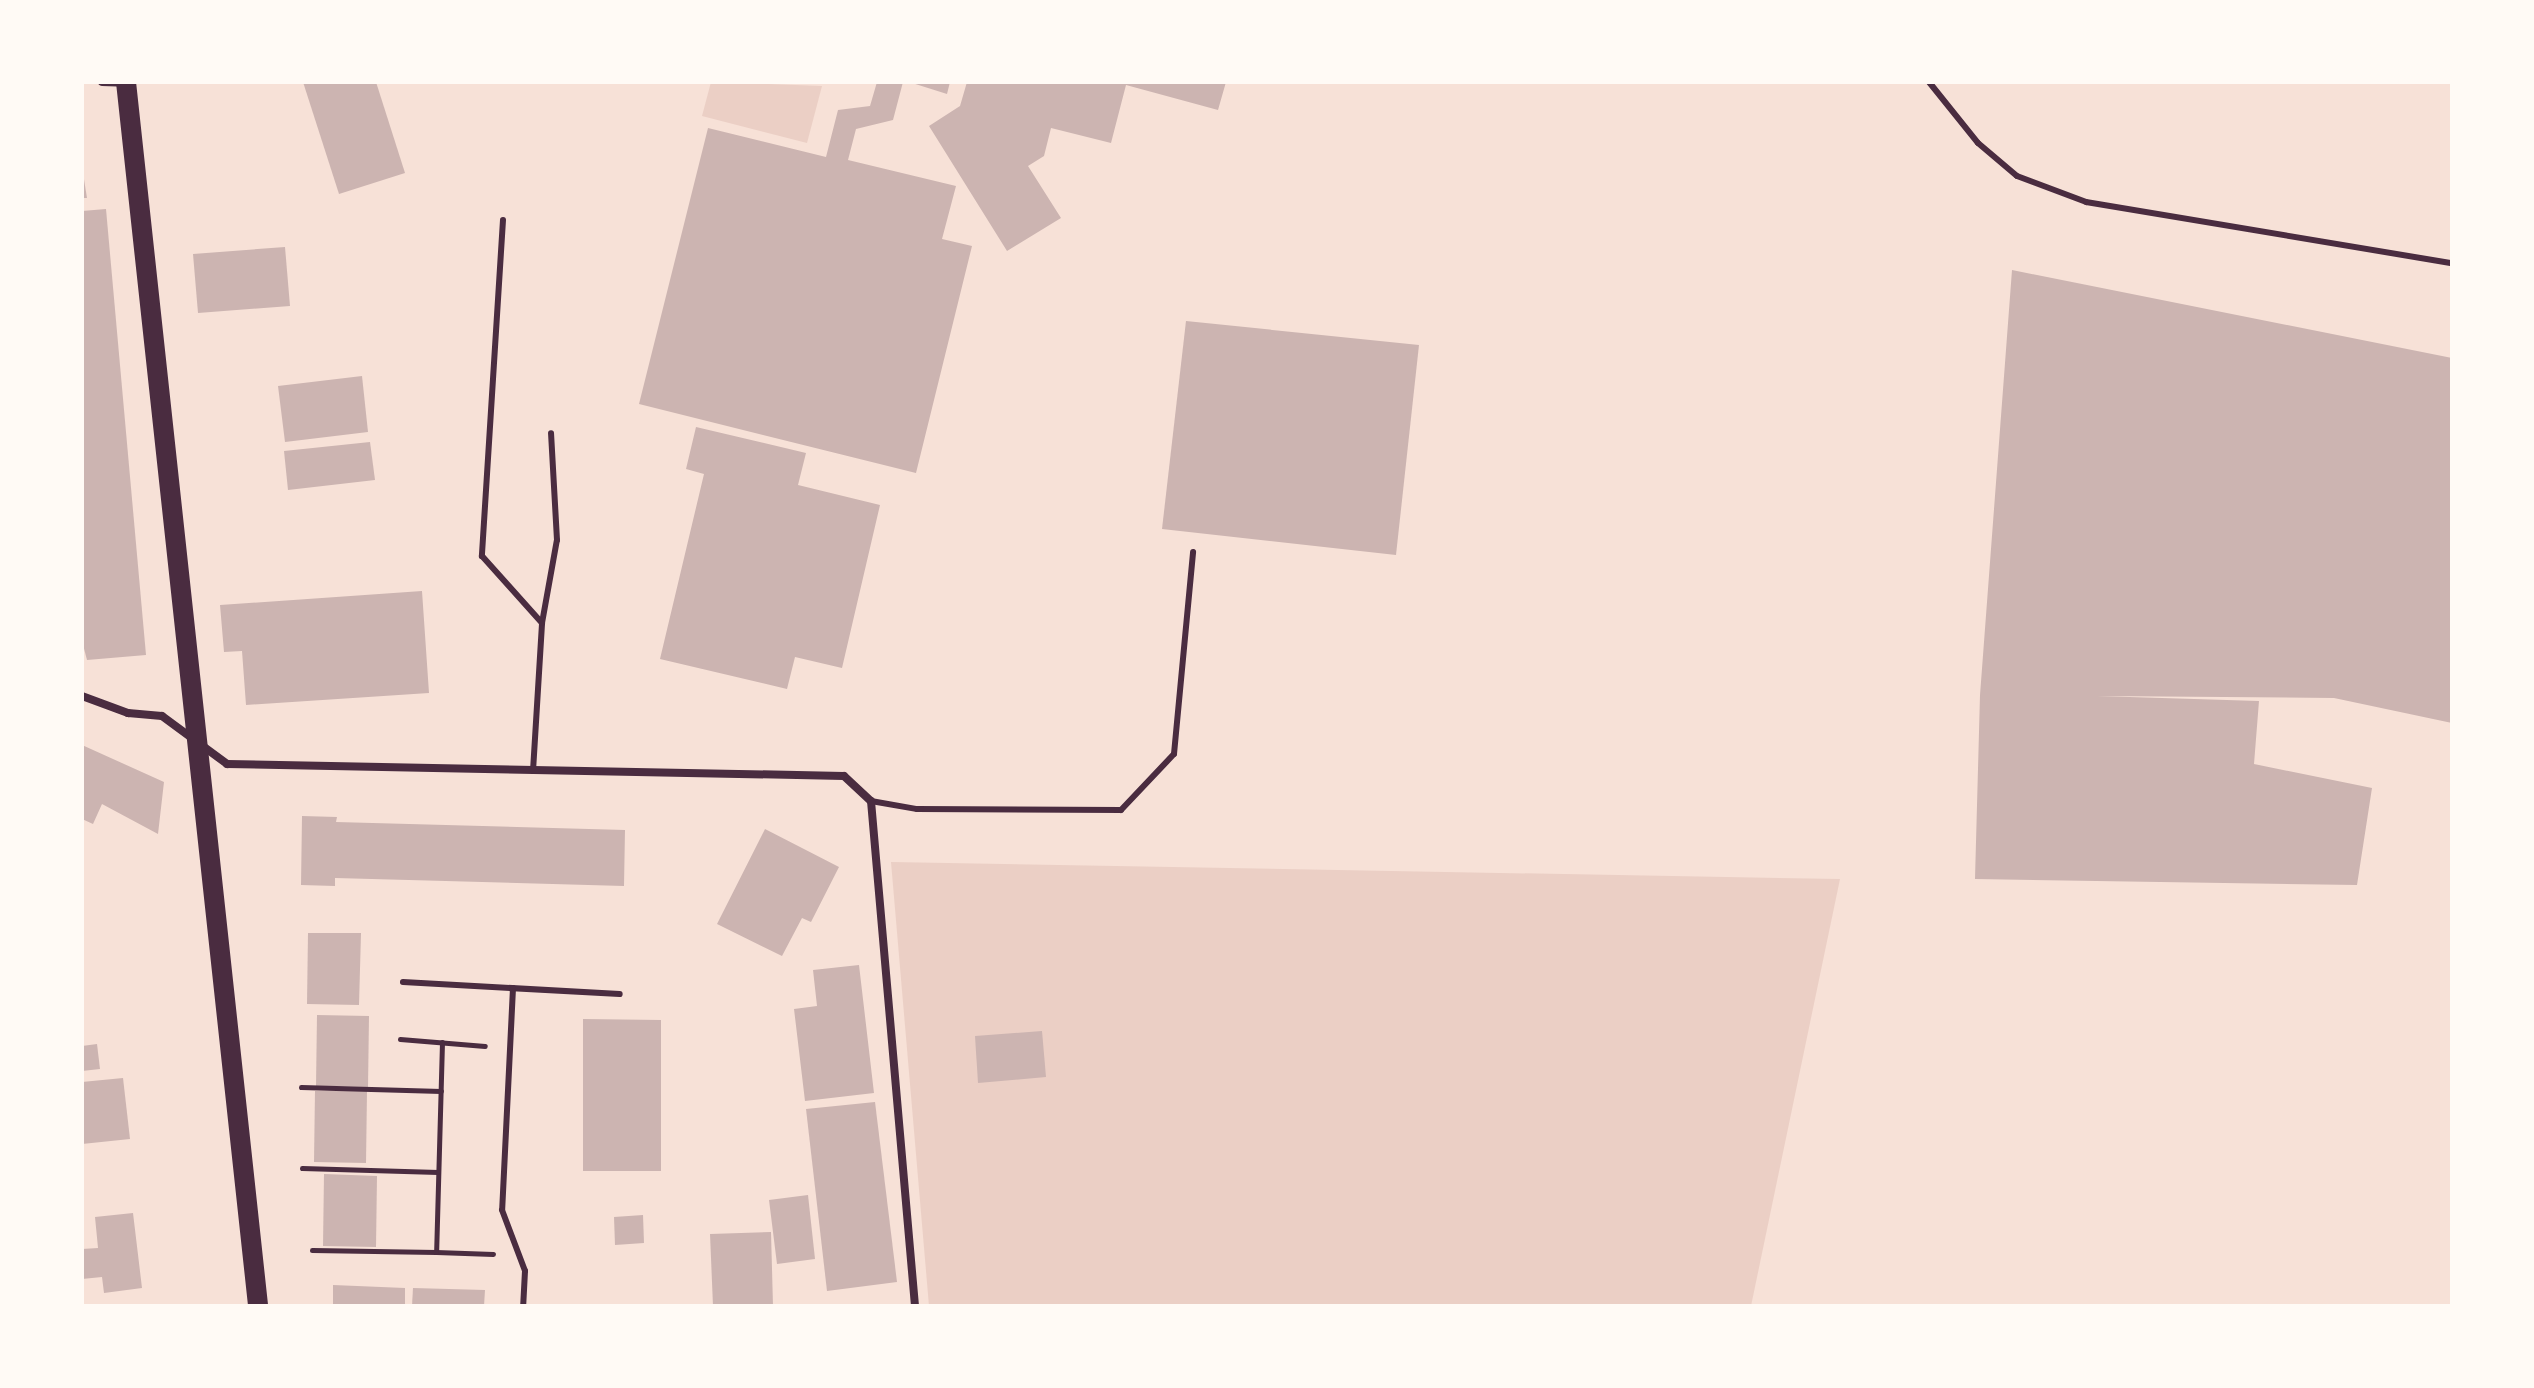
<!DOCTYPE html>
<html>
<head>
<meta charset="utf-8">
<style>
	body { margin:0 }
	#map { position:relative; width:2534px; height:1388px; overflow:hidden; background:#f7e1d7; font-family:Ubuntu,sans-serif }
	div>[style] { position:absolute }
	[style*='--x'] { left:calc(var(--x)*1px); top:calc(var(--y)*1px); width:calc(var(--w)*1px); rotate:calc(var(--a)*1deg) }
	.green>* { inset:0; background:#ebcfc5 }
	.building>* { inset:0; background:#ccb4b1 }
	.path>* { height:5px; margin:-2.5px; padding:0 2.5px; transform-origin:2.5px; border-radius:2.5px; background:#4a2c40 }
	.service>* { height:6px; margin:-3px; padding:0 3px; transform-origin:3px; border-radius:3px; background:#4a2c40 }
	.minor>* { height:8px; margin:-4px; padding:0 4px; transform-origin:4px; border-radius:4px; background:#4a2c40 }
	.primary>* { height:20px; margin:-10px; padding:0 10px; transform-origin:10px; border-radius:10px; background:#4a2c40 }
	span { translate:-50% -50%; white-space:nowrap; text-align:center; line-height:1.15; -webkit-text-stroke:7px #fffaf5; paint-order:stroke }
	.frame { position:absolute; inset:0; border:84px solid #fffaf5; pointer-events:none }
</style>
</head>
<body>
<div id="map">
	<div class="green">
		<div style="clip-path:polygon(711px 82px,822px 86px,807px 143px,702px 116px)"></div>
		<div style="clip-path:polygon(891px 862px,1840px 879px,1751px 1306px,929px 1306px)"></div>
	</div>
	<div class="building">
		<div style="clip-path:polygon(303px 82px,376px 82px,405px 173px,339px 194px)"></div>
		<div style="clip-path:polygon(877px 82px,903px 82px,893px 120px,856px 129px,848px 160px,956px 186px,942px 239px,972px 246px,916px 473px,639px 404px,708px 128px,826px 157px,838px 110px,870px 106px)"></div>
		<div style="clip-path:polygon(909px 82px,950px 82px,947px 94px)"></div>
		<div style="clip-path:polygon(967px 82px,1226px 82px,1218px 110px,1126px 85px,1111px 143px,1051px 128px,1044px 156px,1028px 166px,1061px 218px,1007px 251px,929px 126px,960px 106px)"></div>
		<div style="clip-path:polygon(82px 167px,87px 198px,82px 198px)"></div>
		<div style="clip-path:polygon(106px 209px,146px 655px,87px 660px,82px 641px,82px 211px)"></div>
		<div style="clip-path:polygon(285px 247px,290px 306px,198px 313px,193px 254px)"></div>
		<div style="clip-path:polygon(2012px 270px,2452px 358px,2452px 723px,2334px 698px,2097px 696px,2259px 701px,2254px 764px,2372px 788px,2357px 885px,1975px 879px,1980px 695px)"></div>
		<div style="clip-path:polygon(1186px 321px,1419px 345px,1396px 555px,1162px 529px)"></div>
		<div style="clip-path:polygon(362px 376px,368px 432px,285px 442px,278px 386px)"></div>
		<div style="clip-path:polygon(696px 427px,806px 453px,798px 485px,880px 505px,842px 668px,795px 657px,787px 689px,660px 659px,704px 474px,686px 469px)"></div>
		<div style="clip-path:polygon(370px 442px,375px 480px,288px 490px,284px 451px)"></div>
		<div style="clip-path:polygon(422px 591px,429px 693px,246px 705px,242px 651px,224px 652px,220px 605px)"></div>
		<div style="clip-path:polygon(82px 745px,164px 782px,158px 834px,102px 804px,93px 824px,82px 819px)"></div>
		<div style="clip-path:polygon(302px 816px,337px 817px,336px 822px,625px 830px,624px 886px,335px 878px,335px 886px,301px 885px)"></div>
		<div style="clip-path:polygon(765px 829px,839px 867px,811px 922px,802px 918px,782px 956px,717px 924px)"></div>
		<div style="clip-path:polygon(308px 933px,361px 933px,359px 1005px,307px 1004px)"></div>
		<div style="clip-path:polygon(859px 965px,874px 1093px,805px 1101px,794px 1009px,817px 1006px,813px 970px)"></div>
		<div style="clip-path:polygon(317px 1015px,369px 1016px,368px 1087px,316px 1086px)"></div>
		<div style="clip-path:polygon(583px 1019px,661px 1020px,661px 1171px,583px 1171px)"></div>
		<div style="clip-path:polygon(1042px 1031px,1046px 1077px,978px 1083px,975px 1036px)"></div>
		<div style="clip-path:polygon(97px 1044px,100px 1069px,82px 1071px,82px 1046px)"></div>
		<div style="clip-path:polygon(123px 1078px,130px 1139px,82px 1144px,82px 1082px)"></div>
		<div style="clip-path:polygon(315px 1091px,367px 1091px,366px 1163px,314px 1162px)"></div>
		<div style="clip-path:polygon(875px 1102px,897px 1282px,827px 1291px,806px 1109px)"></div>
		<div style="clip-path:polygon(324px 1174px,377px 1176px,376px 1247px,323px 1246px)"></div>
		<div style="clip-path:polygon(808px 1195px,815px 1259px,777px 1264px,769px 1200px)"></div>
		<div style="clip-path:polygon(133px 1213px,142px 1288px,104px 1293px,102px 1277px,82px 1279px,82px 1249px,98px 1248px,95px 1217px)"></div>
		<div style="clip-path:polygon(643px 1215px,644px 1243px,615px 1245px,614px 1217px)"></div>
		<div style="clip-path:polygon(771px 1232px,773px 1306px,713px 1306px,710px 1234px)"></div>
		<div style="clip-path:polygon(333px 1285px,405px 1288px,405px 1306px,333px 1306px)"></div>
		<div style="clip-path:polygon(413px 1288px,485px 1290px,484px 1306px,412px 1306px)"></div>
	</div>
	<div class="path">
		<div style="--x:400;--y:1039;--w:85;--a:4.7"></div>
		<div style="--x:442;--y:1042;--w:210;--a:91.6"></div>
		<div style="--x:436;--y:1252;--w:57;--a:2"></div>
		<div style="--x:301;--y:1087;--w:140;--a:1.6"></div>
		<div style="--x:302;--y:1168;--w:136;--a:1.7"></div>
		<div style="--x:312;--y:1250;--w:124;--a:0.9"></div>
	</div>
	<div class="service">
		<div style="--x:1929;--y:82;--w:78;--a:51.2"></div>
		<div style="--x:1978;--y:143;--w:51;--a:40.2"></div>
		<div style="--x:2017;--y:176;--w:74;--a:20.6"></div>
		<div style="--x:2086;--y:202;--w:371;--a:9.5"></div>
		<div style="--x:503;--y:220;--w:337;--a:93.6"></div>
		<div style="--x:482;--y:556;--w:90;--a:48.2"></div>
		<div style="--x:533;--y:771;--w:148;--a:-86.5"></div>
		<div style="--x:542;--y:623;--w:84;--a:-79.8"></div>
		<div style="--x:557;--y:540;--w:107;--a:-93.2"></div>
		<div style="--x:871;--y:801;--w:47;--a:9.9"></div>
		<div style="--x:917;--y:809;--w:204;--a:0.3"></div>
		<div style="--x:1121;--y:810;--w:77;--a:-46.6"></div>
		<div style="--x:1174;--y:754;--w:203;--a:-84.6"></div>
		<div style="--x:403;--y:982;--w:217;--a:3.2"></div>
		<div style="--x:513;--y:988;--w:222;--a:92.8"></div>
		<div style="--x:502;--y:1210;--w:65;--a:69.3"></div>
		<div style="--x:525;--y:1271;--w:35;--a:93"></div>
	</div>
	<div class="minor">
		<div style="--x:102;--y:82;--w:23;--a:2"></div>
		<div style="--x:82;--y:696;--w:49;--a:20.3"></div>
		<div style="--x:128;--y:713;--w:34;--a:5"></div>
		<div style="--x:162;--y:716;--w:81;--a:36.4"></div>
		<div style="--x:227;--y:764;--w:617;--a:1.11"></div>
		<div style="--x:844;--y:776;--w:37;--a:43"></div>
		<div style="--x:871;--y:801;--w:507;--a:85.02"></div>
	</div>
	<div class="primary">
		<div style="--x:126;--y:82;--w:1231;--a:83.84"></div>
	</div>
	<div class="frame"></div>
</div>
</body>
</html>
